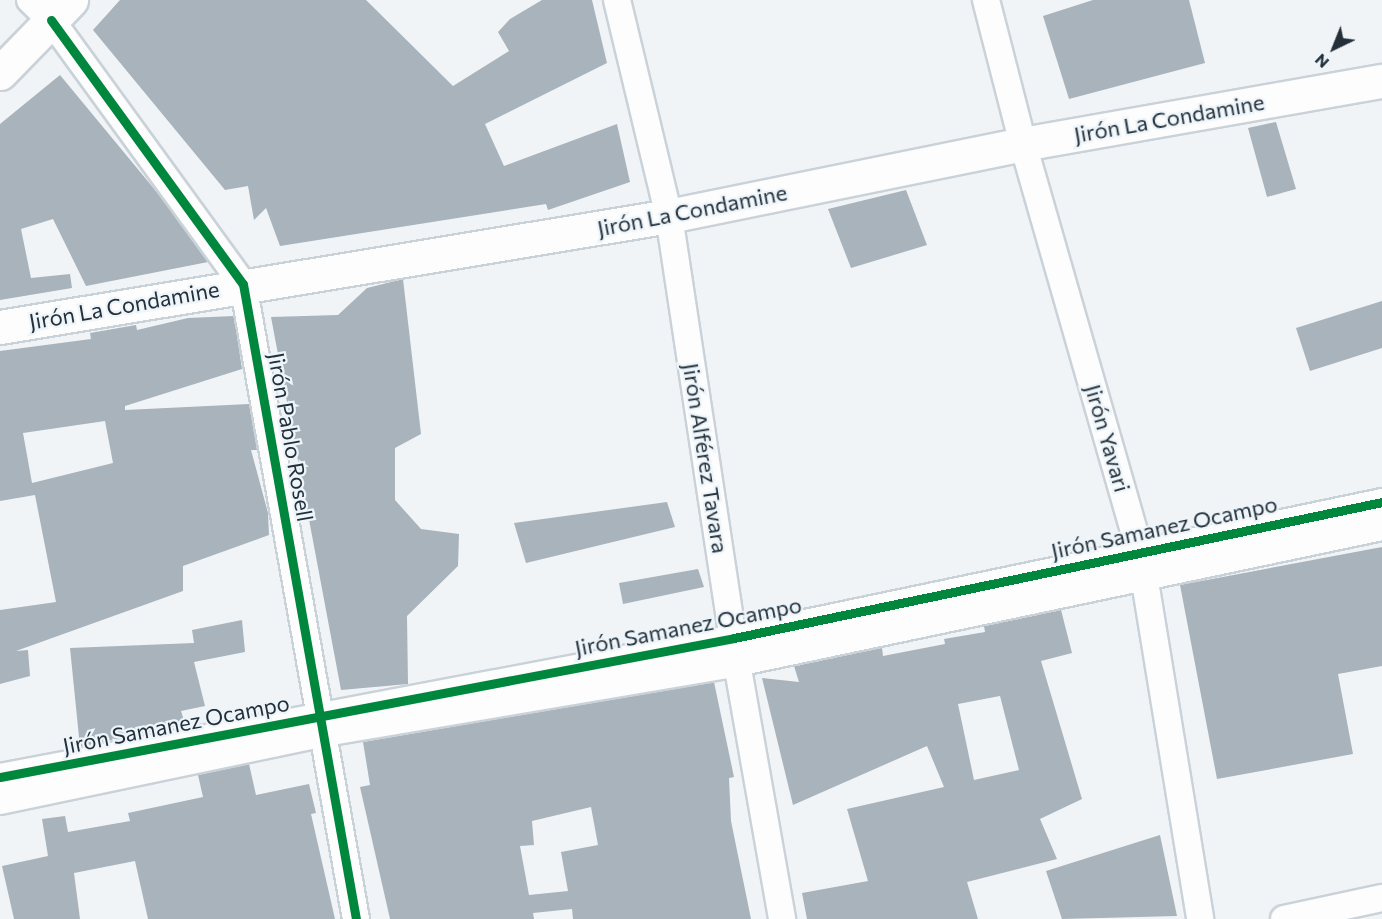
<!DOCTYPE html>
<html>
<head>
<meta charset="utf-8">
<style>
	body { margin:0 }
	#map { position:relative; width:1382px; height:919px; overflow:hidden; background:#f1f4f7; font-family:Commissioner,sans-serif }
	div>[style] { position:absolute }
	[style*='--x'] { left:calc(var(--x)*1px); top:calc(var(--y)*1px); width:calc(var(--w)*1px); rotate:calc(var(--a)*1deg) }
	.building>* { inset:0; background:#a8b3bb }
	.roads { filter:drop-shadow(2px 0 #cad2d9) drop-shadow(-2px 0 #cad2d9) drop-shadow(0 2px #cad2d9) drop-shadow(0 -2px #cad2d9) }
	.minor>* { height:26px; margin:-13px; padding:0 13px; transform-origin:13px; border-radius:13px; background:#fdfdfe }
	.major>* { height:33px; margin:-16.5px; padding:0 16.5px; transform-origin:16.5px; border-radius:16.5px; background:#fdfdfe }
	.cycleway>* { height:9px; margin:-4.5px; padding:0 4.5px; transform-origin:4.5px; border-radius:4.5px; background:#00873e }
	span { translate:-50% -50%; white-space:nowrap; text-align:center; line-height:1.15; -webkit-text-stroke:4.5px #eef5fa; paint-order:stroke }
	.street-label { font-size:22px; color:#23303a }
	.north { position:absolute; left:1304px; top:18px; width:60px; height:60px; -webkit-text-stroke:4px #eef5fa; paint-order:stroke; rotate:223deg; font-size:16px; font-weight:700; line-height:24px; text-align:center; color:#23303a }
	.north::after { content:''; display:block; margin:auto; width:21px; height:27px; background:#23303a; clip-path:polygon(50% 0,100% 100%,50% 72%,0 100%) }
</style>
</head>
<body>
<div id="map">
	<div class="building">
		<div style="clip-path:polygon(120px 0,366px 0,453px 86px,509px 51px,498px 32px,510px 19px,542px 0,592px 0,607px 63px,485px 124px,504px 166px,617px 124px,630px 182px,548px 210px,546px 204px,280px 246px,266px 208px,254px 220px,248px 186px,225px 190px,93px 30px)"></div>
		<div style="clip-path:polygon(1093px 0,1189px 0,1205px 63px,1069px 99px,1043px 16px)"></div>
		<div style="clip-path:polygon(60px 75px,165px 202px,208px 262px,86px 286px,53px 219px,21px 229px,31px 278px,70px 274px,72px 288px,0 300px,0 124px)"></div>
		<div style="clip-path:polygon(1276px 122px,1296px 189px,1267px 197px,1248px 128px)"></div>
		<div style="clip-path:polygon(906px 190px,927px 245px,851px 268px,828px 209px)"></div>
		<div style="clip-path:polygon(403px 279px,421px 434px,395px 448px,395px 500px,421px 529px,459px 534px,458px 566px,407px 616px,408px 684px,341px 690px,271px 317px,338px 315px,367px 288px)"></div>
		<div style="clip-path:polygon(1382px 301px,1382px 348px,1310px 371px,1296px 328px)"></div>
		<div style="clip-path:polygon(evenodd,234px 316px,242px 369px,125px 406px,125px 410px,249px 404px,257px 450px,251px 450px,268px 513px,269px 535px,183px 566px,183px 591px,16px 651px,28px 650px,30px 676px,0 684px,0 610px,56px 602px,35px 495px,0 501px,0 351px,91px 339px,90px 333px,136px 325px,137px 330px,188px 318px,234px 316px,105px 421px,113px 463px,32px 483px,23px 433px,105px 421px)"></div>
		<div style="clip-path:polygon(667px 502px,675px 527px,526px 563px,514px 523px)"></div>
		<div style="clip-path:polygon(1382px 547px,1382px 666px,1338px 674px,1353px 754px,1217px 779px,1180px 585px)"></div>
		<div style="clip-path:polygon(698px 569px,704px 587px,623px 604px,619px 583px)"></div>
		<div style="clip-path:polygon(evenodd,1061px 610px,1072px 653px,1041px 661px,1082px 799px,1040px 819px,1057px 859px,967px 882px,978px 919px,807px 919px,802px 893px,868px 881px,847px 809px,944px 787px,927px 746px,793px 805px,762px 678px,799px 682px,794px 666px,882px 648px,883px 656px,945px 644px,944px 639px,985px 632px,984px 626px,1061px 610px,1000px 696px,1019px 770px,974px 780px,958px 704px,1000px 696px)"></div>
		<div style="clip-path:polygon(242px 620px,245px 652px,194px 662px,205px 706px,181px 711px,185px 724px,80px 747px,70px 648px,194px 643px,192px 630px)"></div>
		<div style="clip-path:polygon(evenodd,714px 682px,734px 777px,729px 778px,731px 821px,751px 919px,573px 919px,572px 909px,533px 913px,534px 919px,390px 919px,360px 787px,370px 785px,363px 742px,714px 682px,591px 807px,598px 845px,561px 852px,568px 891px,529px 895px,520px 846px,534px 845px,532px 821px,591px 807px)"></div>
		<div style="clip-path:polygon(249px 764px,256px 795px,309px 784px,316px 813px,311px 814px,335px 919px,148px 919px,135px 861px,74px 873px,80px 919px,14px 919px,2px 866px,48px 856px,42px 819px,65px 816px,68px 832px,130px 821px,128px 813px,203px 797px,198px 775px)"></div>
		<div style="clip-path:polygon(1160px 835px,1177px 916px,1062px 919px,1046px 871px)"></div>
	</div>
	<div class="roads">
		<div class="minor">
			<div style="--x:30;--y:0;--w:29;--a:44"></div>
			<div style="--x:51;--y:20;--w:326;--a:54"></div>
			<div style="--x:243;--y:284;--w:645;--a:79.91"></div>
			<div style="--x:617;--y:0;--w:222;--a:76.5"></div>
			<div style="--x:669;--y:216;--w:452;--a:81.4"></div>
			<div style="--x:737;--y:663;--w:260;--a:80"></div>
			<div style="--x:986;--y:0;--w:149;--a:75.6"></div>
			<div style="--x:1023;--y:144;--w:423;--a:74"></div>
			<div style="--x:1140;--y:551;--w:373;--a:80.7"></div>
			<div style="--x:0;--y:777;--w:747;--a:-10.72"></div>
			<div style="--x:734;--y:638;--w:662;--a:-11.85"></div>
			<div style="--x:0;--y:801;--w:332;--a:-11.8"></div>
			<div style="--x:325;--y:733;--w:418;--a:-9.6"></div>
			<div style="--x:737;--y:663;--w:659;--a:-11.91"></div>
			<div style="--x:1284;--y:919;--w:100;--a:-12.1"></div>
		</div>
		<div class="major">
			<div style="--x:0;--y:73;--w:102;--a:-45.8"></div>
			<div style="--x:0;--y:327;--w:678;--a:-9.42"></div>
			<div style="--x:669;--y:216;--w:361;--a:-11.5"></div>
			<div style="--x:1023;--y:144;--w:364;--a:-10"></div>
		</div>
	</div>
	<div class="cycleway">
		<div style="--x:51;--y:20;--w:326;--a:54"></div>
		<div style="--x:243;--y:284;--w:645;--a:79.91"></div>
		<div style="--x:0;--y:777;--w:747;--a:-10.72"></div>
		<div style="--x:734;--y:638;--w:662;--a:-11.85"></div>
	</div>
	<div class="street-label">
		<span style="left:1169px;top:118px;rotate:-10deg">Jirón La Condamine</span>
		<span style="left:692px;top:210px;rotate:-11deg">Jirón La Condamine</span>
		<span style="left:124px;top:305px;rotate:-10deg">Jirón La Condamine</span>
		<span style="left:291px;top:437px;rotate:80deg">Jirón Pablo Rosell</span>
		<span style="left:1108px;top:438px;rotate:74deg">Jirón Yavari</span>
		<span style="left:706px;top:458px;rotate:81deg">Jirón Alférez Tavara</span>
		<span style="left:1164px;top:527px;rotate:-12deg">Jirón Samanez Ocampo</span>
		<span style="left:688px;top:626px;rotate:-11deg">Jirón Samanez Ocampo</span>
		<span style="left:176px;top:724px;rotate:-11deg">Jirón Samanez Ocampo</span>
	</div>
	<div class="north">N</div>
</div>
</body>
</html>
